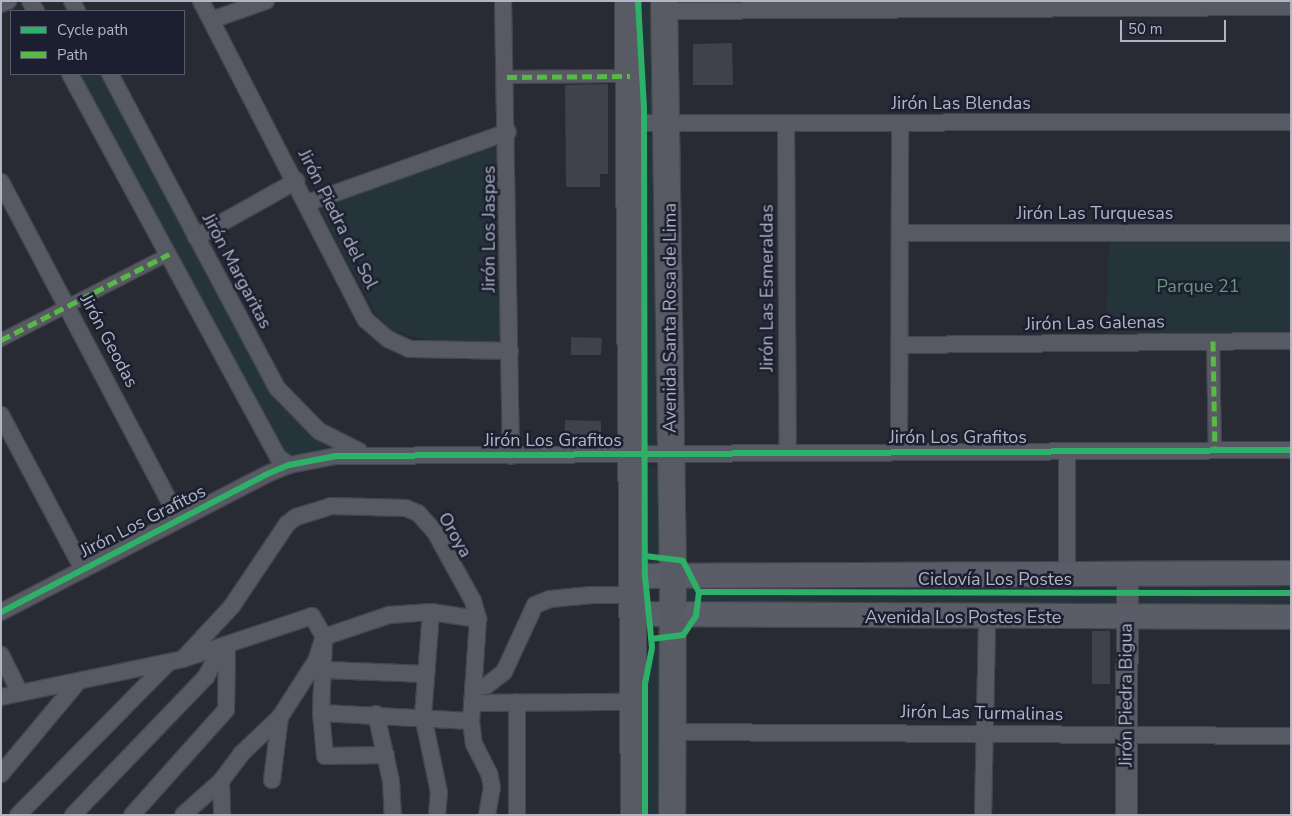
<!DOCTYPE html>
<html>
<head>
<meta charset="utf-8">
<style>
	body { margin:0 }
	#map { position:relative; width:1292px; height:816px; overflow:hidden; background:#282b34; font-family:"Nunito Sans",sans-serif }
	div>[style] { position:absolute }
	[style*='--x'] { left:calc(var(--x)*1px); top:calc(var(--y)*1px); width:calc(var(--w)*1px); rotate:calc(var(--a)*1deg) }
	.green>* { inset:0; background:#25333a }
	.building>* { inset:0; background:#3f424a }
	.roads { filter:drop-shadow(1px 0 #44464d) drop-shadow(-1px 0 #44464d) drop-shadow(0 1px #44464d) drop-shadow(0 -1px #44464d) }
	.pedestrian>* { height:12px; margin:-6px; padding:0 6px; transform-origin:6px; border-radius:6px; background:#575a62 }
	.minor>* { height:16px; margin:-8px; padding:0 8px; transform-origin:8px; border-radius:8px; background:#575a62 }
	.tertiary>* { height:21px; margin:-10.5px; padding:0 10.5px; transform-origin:10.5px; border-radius:10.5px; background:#575a62 }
	.secondary>* { height:24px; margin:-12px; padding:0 12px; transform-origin:12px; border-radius:12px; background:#5a5d68 }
	.primary>* { height:26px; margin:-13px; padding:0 13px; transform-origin:13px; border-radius:13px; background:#595b64 }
	.quiet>* { height:5px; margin-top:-2.5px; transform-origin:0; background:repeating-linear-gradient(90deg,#58b947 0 10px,transparent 0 15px) }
	.cycleway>* { height:6px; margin:-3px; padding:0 3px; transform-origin:3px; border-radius:3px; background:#2db169 }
	span { translate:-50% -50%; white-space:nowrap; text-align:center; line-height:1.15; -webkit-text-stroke:5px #1b1f2f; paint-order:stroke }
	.street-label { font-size:18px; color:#b0b5c6 }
	.park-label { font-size:18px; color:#67977b }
	.frame { position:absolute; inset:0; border:2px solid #b0b5c6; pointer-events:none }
	.legend { position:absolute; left:10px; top:10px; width:175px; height:65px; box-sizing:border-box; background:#1b1f2f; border:1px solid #575b6b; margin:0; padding:6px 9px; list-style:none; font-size:15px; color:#b0b5c6 }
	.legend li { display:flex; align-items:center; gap:10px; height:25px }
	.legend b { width:25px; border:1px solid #575b6b }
	.scale { position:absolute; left:1120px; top:20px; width:106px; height:22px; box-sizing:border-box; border:2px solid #b0b5c6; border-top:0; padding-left:6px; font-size:15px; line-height:18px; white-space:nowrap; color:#b0b5c6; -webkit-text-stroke:4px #1b1f2f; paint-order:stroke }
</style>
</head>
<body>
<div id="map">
	<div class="green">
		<div style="clip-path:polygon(634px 1px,658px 1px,654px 118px,640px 117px)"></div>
		<div style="clip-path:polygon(77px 74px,102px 74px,271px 388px,328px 444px,326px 450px,286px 456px)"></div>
		<div style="clip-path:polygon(640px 134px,656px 136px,659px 449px,640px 445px)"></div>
		<div style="clip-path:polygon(495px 142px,500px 145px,501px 340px,438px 343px,392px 330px,376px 314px,319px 208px)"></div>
		<div style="clip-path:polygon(1291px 236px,1291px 334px,1106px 335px,1109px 237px)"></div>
		<div style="clip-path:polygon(648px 466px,660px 469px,661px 562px,646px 566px,640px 560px,639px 471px)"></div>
		<div style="clip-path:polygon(1291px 579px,1291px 609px,1145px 610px,1137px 603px,1137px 588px,1143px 581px)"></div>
		<div style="clip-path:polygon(1110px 582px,1119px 586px,1120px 600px,1115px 609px,692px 606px,684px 601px,684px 587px)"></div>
		<div style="clip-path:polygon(644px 643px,661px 643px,665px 815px,640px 815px)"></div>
	</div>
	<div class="building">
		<div style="clip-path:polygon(732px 43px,733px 85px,693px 85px,693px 44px)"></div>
		<div style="clip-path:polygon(608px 84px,608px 174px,600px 174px,600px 187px,566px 187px,565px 85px)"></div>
		<div style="clip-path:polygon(571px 337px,602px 338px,601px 355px,571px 355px)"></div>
		<div style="clip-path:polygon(565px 420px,601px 421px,601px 440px,564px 440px)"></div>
		<div style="clip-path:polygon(1092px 631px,1110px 631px,1110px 684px,1092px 684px)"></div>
	</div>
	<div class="roads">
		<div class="pedestrian">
			<div style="--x:507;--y:77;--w:123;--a:-0.5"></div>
			<div style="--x:1;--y:340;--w:189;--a:-27.1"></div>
			<div style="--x:1213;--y:341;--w:110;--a:89"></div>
		</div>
		<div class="minor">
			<div style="--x:30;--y:1;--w:12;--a:59"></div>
			<div style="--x:72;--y:1;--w:11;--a:63"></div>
			<div style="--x:201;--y:1;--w:359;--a:62.7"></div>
			<div style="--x:366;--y:320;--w:29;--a:41"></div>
			<div style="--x:388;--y:339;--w:23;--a:25"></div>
			<div style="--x:409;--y:349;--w:101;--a:1.1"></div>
			<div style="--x:503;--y:1;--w:455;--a:89"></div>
			<div style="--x:1;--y:4;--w:8;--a:-23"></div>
			<div style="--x:665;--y:11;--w:626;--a:-0.37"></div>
			<div style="--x:214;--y:19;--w:55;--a:-19.1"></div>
			<div style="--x:70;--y:74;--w:436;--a:61.5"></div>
			<div style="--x:278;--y:457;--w:14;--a:36"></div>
			<div style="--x:110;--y:74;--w:356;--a:62"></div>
			<div style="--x:277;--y:388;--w:60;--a:45.7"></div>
			<div style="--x:319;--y:431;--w:45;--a:26.6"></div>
			<div style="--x:631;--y:123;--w:660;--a:-0.09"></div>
			<div style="--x:786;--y:123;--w:330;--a:89.7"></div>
			<div style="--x:1;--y:182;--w:381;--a:62.2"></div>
			<div style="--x:307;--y:203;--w:213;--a:-19.5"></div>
			<div style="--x:900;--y:233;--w:391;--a:0"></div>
			<div style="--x:196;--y:237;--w:115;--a:-29.2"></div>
			<div style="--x:900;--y:345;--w:391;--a:-0.6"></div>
			<div style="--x:1;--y:415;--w:174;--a:62"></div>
			<div style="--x:899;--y:452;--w:329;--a:-89.8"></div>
			<div style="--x:1067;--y:452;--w:123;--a:90"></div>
			<div style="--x:1;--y:612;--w:297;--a:-27.4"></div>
			<div style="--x:265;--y:475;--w:26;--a:-23"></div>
			<div style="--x:289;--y:465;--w:48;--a:-10.8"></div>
			<div style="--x:336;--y:456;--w:955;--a:-0.36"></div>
			<div style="--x:431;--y:612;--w:104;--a:94.4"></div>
			<div style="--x:423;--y:716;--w:78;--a:78.1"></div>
			<div style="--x:439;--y:792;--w:23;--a:95"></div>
			<div style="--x:1;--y:655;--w:42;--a:63.4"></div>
			<div style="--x:183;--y:659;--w:72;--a:-47.2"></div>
			<div style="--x:232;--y:606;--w:99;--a:-56.1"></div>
			<div style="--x:287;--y:524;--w:11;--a:-38"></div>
			<div style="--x:296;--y:517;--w:37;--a:-17"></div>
			<div style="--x:331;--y:506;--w:75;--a:1.5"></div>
			<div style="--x:406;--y:508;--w:13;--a:23"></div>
			<div style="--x:418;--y:513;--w:25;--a:48"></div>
			<div style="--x:435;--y:532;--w:79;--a:61.2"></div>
			<div style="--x:473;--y:601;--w:19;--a:74"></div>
			<div style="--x:478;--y:619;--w:102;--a:93.9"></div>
			<div style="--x:471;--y:721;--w:23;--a:83"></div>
			<div style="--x:474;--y:744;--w:33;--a:63"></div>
			<div style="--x:489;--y:773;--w:14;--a:78"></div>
			<div style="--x:492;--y:787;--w:28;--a:100"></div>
			<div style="--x:326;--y:670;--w:100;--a:2.3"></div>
			<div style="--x:473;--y:687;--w:13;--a:-4"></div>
			<div style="--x:486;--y:686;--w:23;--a:-38"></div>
			<div style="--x:504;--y:672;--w:74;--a:-65.2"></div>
			<div style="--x:535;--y:605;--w:16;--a:-22"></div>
			<div style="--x:550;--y:599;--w:42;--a:-5.4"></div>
			<div style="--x:592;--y:595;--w:43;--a:0"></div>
			<div style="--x:1;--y:697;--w:186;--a:-11.8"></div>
			<div style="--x:183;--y:659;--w:136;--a:-18.4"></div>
			<div style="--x:312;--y:616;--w:24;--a:60"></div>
			<div style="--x:324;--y:637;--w:76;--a:92.3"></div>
			<div style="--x:321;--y:713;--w:43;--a:84.7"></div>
			<div style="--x:325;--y:756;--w:61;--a:-0.9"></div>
			<div style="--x:472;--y:703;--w:163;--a:-0.4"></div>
			<div style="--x:321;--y:713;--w:150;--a:3.1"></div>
			<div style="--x:376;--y:714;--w:69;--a:77.4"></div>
			<div style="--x:391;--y:781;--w:34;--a:87"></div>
			<div style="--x:672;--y:732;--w:619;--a:0.37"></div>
			<div style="--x:1;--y:774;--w:119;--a:-50.1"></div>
			<div style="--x:272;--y:780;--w:64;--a:-82.8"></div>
			<div style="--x:221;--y:781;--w:34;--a:88"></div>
			<div style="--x:18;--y:815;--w:212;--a:-45.4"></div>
			<div style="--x:73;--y:815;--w:192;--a:-46.1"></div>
			<div style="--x:206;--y:677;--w:34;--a:-63"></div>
			<div style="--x:132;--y:815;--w:141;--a:-48.2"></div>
			<div style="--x:226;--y:710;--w:65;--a:-89.1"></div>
			<div style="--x:183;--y:815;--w:51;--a:-41.8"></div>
			<div style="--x:221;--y:781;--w:34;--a:-53"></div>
			<div style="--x:241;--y:754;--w:54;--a:-43.5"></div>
			<div style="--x:280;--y:717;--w:67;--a:-57.3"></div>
			<div style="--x:316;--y:661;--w:25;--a:-72"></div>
			<div style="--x:324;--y:637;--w:69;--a:-18.7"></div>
			<div style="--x:389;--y:615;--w:42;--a:-4.1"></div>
			<div style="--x:431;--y:612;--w:48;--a:8.5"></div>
			<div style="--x:517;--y:815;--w:113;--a:-90"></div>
			<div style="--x:983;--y:815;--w:199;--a:-88.8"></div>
		</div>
		<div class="tertiary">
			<div style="--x:1126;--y:815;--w:240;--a:-89.8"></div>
		</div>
		<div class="secondary">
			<div style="--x:635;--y:576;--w:656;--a:-0.26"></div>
			<div style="--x:635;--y:614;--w:656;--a:0.26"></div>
		</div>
		<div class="primary">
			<div style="--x:628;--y:1;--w:814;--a:89.58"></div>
			<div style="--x:664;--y:1;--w:575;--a:89.1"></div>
			<div style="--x:673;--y:576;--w:239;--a:90.2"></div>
		</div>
	</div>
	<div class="quiet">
		<div style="--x:507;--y:77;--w:123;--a:-0.5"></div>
		<div style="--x:1;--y:340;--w:189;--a:-27.1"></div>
		<div style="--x:1213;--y:341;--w:110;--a:89"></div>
	</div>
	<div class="cycleway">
		<div style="--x:638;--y:1;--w:108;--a:86.8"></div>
		<div style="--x:644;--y:109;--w:467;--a:89.9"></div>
		<div style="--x:645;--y:576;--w:72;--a:84.4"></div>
		<div style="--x:652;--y:648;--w:36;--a:101"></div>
		<div style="--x:645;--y:683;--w:132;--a:90"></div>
		<div style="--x:645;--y:556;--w:38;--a:7"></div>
		<div style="--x:683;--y:561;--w:35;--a:63"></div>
		<div style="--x:699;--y:592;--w:24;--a:97"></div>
		<div style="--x:696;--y:616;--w:23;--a:124"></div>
		<div style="--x:683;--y:635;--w:32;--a:173"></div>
		<div style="--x:699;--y:592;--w:592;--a:0.1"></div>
		<div style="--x:1;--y:612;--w:297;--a:-27.4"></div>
		<div style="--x:265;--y:475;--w:26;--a:-23"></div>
		<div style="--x:289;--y:465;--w:48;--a:-10.8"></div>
		<div style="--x:336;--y:456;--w:955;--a:-0.36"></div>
	</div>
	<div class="street-label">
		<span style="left:961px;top:103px">Jirón Las Blendas</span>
		<span style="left:1095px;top:213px">Jirón Las Turquesas</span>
		<span style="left:338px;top:219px;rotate:63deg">Jirón Piedra del Sol</span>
		<span style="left:489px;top:229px;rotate:-90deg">Jirón Los Jaspes</span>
		<span style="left:237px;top:271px;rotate:62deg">Jirón Margaritas</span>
		<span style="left:767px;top:288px;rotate:-90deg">Jirón Las Esmeraldas</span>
		<span style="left:670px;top:318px;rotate:-90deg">Avenida Santa Rosa de Lima</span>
		<span style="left:1095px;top:323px;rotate:-1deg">Jirón Las Galenas</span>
		<span style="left:109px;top:341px;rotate:62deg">Jirón Geodas</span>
		<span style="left:958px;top:437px">Jirón Los Grafitos</span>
		<span style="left:553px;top:440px">Jirón Los Grafitos</span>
		<span style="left:143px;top:521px;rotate:-27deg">Jirón Los Grafitos</span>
		<span style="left:455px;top:535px;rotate:60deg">Oroya</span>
		<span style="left:995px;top:579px">Ciclovía Los Postes</span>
		<span style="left:963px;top:617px">Avenida Los Postes Este</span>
		<span style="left:1126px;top:695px;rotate:-90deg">Jirón Piedra Bigua</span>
		<span style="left:982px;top:713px;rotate:1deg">Jirón Las Turmalinas</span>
	</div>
	<div class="park-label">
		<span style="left:1198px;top:286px">Parque 21</span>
	</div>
	<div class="frame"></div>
	<ul class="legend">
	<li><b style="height:6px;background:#2db169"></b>Cycle path</li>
	<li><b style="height:6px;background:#58b947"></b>Path</li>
	</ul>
	<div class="scale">50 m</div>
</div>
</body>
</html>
